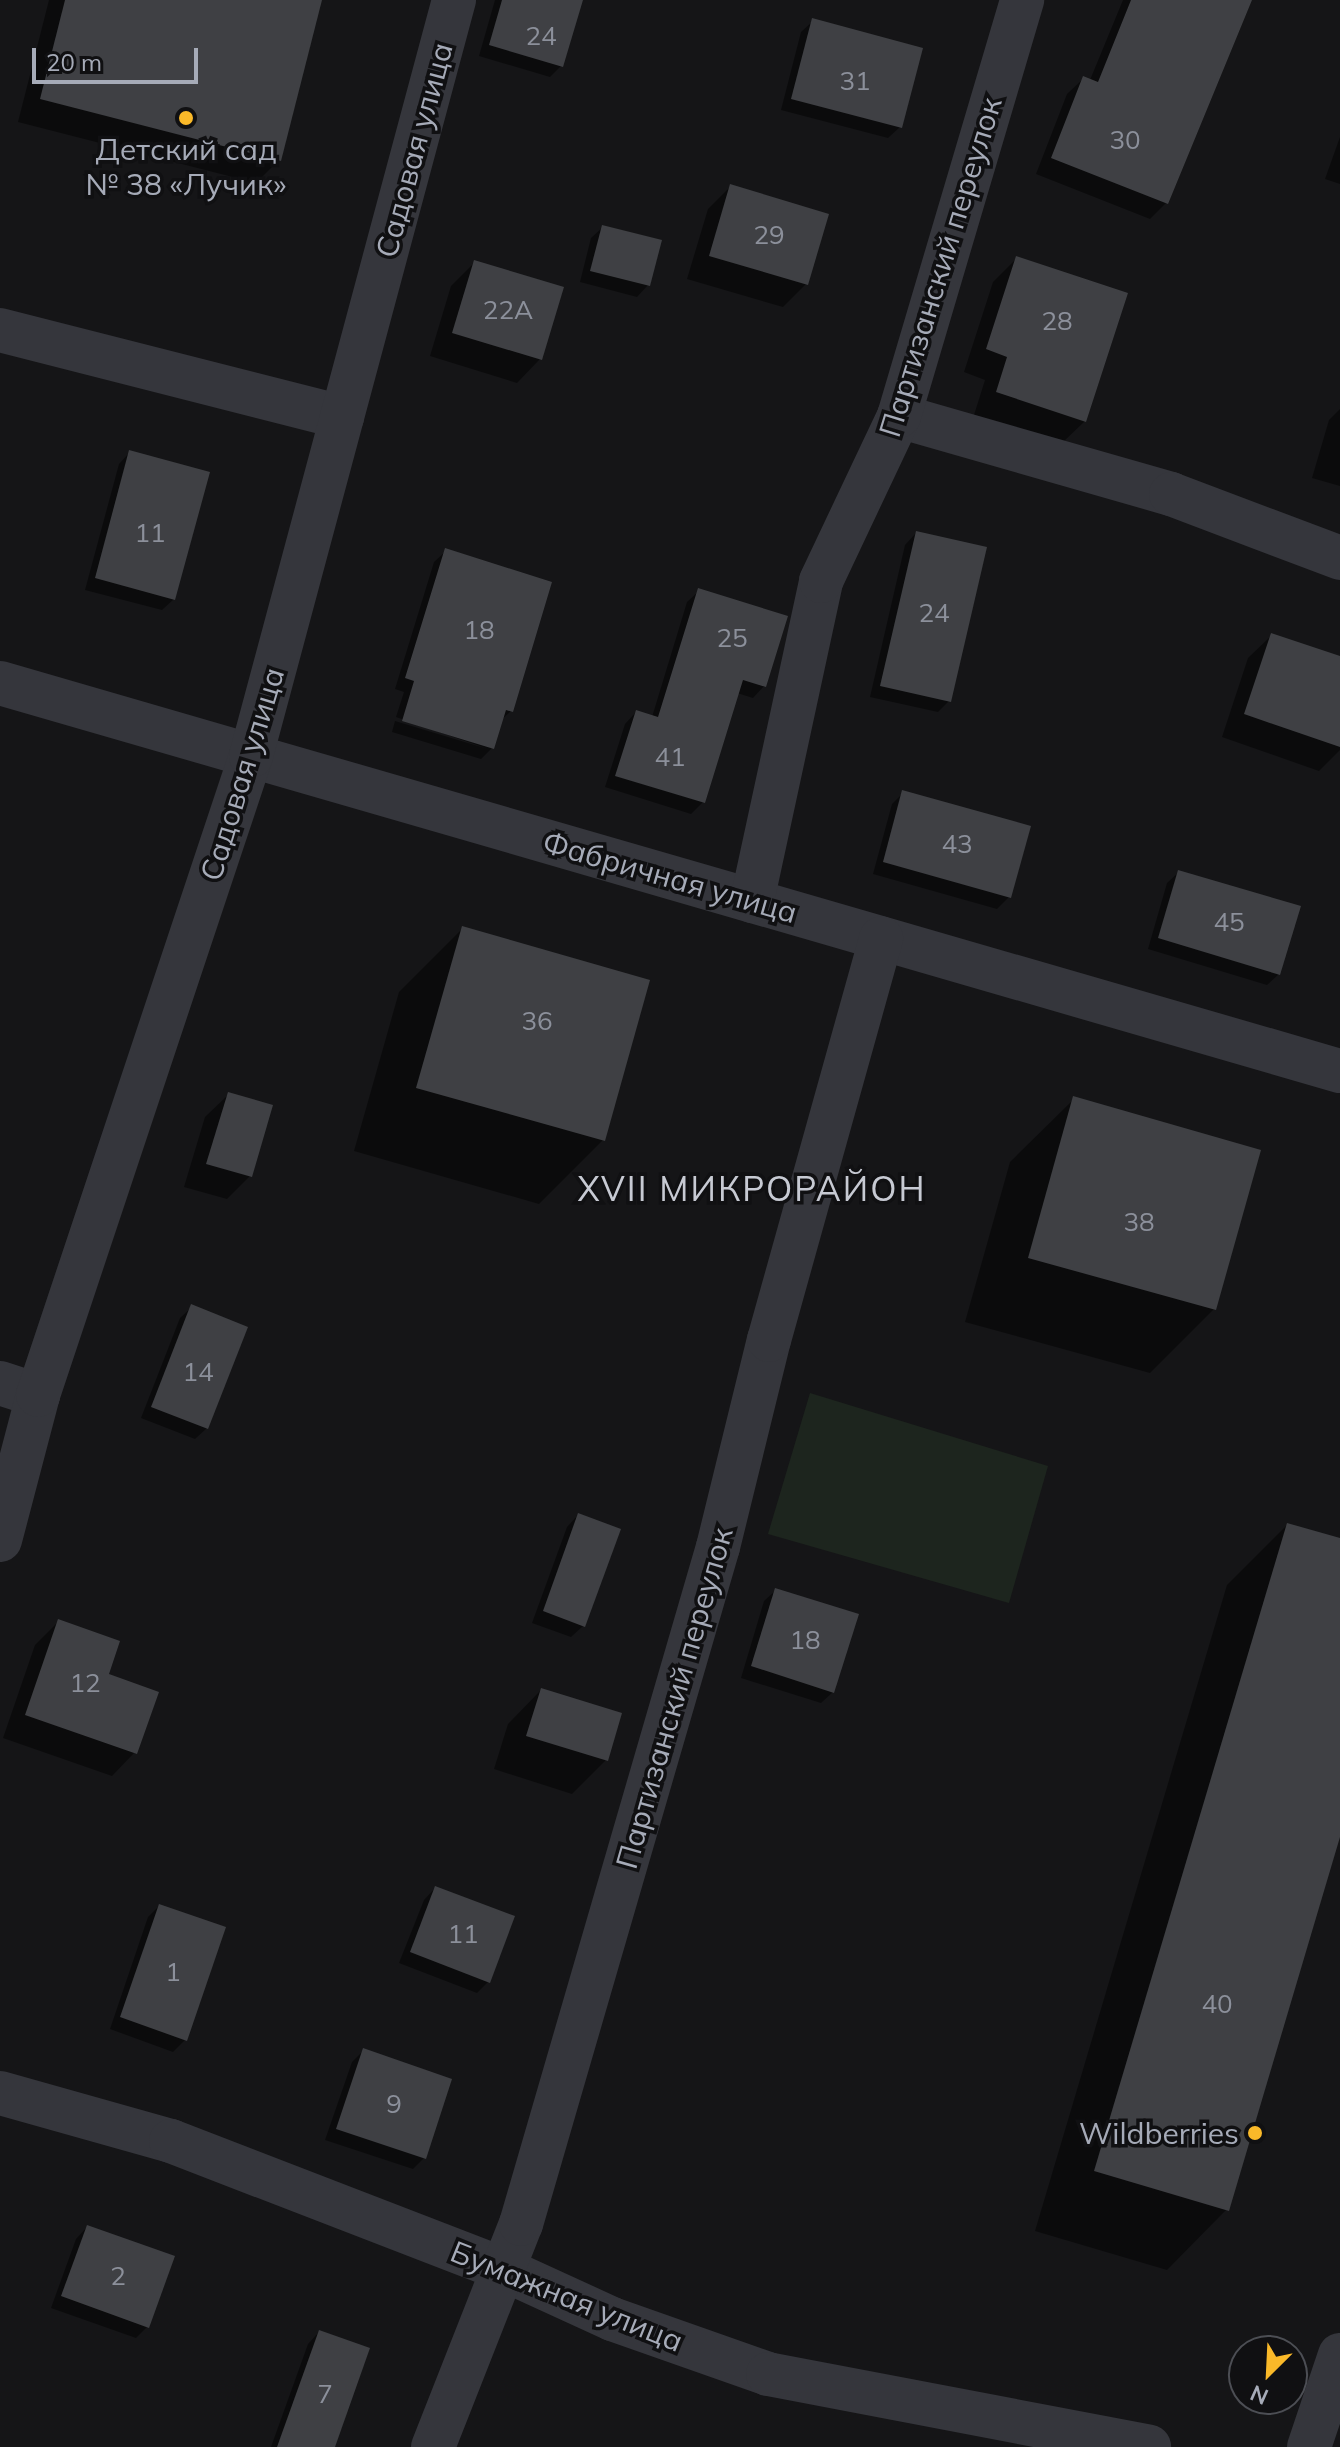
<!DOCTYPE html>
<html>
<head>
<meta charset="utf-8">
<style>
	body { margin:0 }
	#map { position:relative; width:1340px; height:2447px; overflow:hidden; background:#151517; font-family:Mulish,sans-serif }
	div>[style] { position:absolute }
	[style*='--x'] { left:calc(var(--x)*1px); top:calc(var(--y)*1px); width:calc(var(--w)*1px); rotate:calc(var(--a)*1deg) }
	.green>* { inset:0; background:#1d251e }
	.shadow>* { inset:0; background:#0007 }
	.building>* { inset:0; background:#3f4044 }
	.minor>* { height:44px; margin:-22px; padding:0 22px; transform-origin:22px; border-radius:22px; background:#35363c }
	.dots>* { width:22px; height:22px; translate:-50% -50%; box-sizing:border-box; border:4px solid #101012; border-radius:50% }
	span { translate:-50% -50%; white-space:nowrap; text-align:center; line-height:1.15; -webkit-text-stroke:7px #101012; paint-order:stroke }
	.number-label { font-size:26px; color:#8c909b }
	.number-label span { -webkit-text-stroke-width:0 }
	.poi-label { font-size:30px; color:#a6abb8 }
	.right { translate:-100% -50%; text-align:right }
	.street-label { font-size:30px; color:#a6abb8 }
	.quarter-label { font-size:34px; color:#c7cad3; letter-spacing:2px }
	.north { position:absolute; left:1228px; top:2335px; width:80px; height:80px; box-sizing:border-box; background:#101012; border:2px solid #4c4e54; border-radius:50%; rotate:204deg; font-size:22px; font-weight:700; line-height:32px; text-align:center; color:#a6abb8 }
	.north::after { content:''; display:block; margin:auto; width:28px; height:36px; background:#fab929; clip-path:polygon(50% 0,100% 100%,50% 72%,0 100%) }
	.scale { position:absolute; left:32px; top:48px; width:166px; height:36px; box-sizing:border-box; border:4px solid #a6abb8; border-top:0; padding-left:10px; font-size:24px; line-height:28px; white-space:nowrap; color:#a6abb8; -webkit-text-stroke:6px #101012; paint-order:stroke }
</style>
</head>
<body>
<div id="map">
	<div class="green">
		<div style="clip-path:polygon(810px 1393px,1048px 1466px,1009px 1603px,768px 1534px)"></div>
	</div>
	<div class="shadow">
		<div style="clip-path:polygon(49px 0,320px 0,279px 160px,256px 183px,18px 122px)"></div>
		<div style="clip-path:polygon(495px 0,581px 0,561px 66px,550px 77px,479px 56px)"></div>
		<div style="clip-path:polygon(1123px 0,1249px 0,1166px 203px,1150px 219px,1036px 174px,1067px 94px,1084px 78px,1090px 80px)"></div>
		<div style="clip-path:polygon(813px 21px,900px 127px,888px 138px,781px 110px,801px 32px)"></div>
		<div style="clip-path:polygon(1340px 137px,1340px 184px,1325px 179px)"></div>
		<div style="clip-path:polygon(731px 186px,806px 284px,783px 307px,687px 279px,708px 209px)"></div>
		<div style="clip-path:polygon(603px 227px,648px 285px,637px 297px,580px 282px,591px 238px)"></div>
		<div style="clip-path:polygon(1016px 259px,1085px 421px,1061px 444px,974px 415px,985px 380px,964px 372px,993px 282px)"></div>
		<div style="clip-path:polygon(474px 263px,540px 359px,517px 383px,430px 356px,451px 286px)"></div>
		<div style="clip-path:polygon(1340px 409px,1340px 486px,1312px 478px,1329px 420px)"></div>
		<div style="clip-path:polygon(130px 452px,174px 599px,162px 610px,85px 590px,119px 464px)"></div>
		<div style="clip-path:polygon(916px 533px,949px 701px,938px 712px,870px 697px,905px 545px)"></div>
		<div style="clip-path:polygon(446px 551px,511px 711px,500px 721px,492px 748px,481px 759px,392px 732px,395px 721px,488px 749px,396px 717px,404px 692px,395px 689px,434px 562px)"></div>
		<div style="clip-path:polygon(699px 591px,764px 686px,753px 698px,737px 693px,703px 802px,691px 814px,605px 787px,625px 724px,636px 712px,652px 717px,687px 602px)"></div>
		<div style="clip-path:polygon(1272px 635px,1340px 658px,1340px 750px,1319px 771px,1222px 737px,1248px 658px)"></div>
		<div style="clip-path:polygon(903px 793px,1009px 897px,997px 909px,873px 874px,892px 804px)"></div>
		<div style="clip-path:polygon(1179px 872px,1279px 974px,1267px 985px,1148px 949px,1167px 883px)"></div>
		<div style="clip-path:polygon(462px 929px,603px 1140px,539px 1204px,354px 1151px,399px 992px)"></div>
		<div style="clip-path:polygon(229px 1094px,250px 1176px,227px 1199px,184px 1187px,205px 1117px)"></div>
		<div style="clip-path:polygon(1074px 1099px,1214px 1309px,1150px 1373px,965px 1322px,1010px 1162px)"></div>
		<div style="clip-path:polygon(192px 1307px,207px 1428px,195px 1439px,141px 1418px,180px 1318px)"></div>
		<div style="clip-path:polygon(578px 1515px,583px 1626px,571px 1637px,532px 1623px,567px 1527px)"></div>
		<div style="clip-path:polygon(1287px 1525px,1340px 1540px,1340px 1830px,1227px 2209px,1167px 2270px,1035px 2231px,1227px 1585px)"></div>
		<div style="clip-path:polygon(776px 1590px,833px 1692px,821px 1703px,741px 1678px,764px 1601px)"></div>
		<div style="clip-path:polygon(58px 1622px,106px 1676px,135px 1752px,112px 1776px,3px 1738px,35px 1645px)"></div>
		<div style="clip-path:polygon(541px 1690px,606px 1760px,572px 1794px,494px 1769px,508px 1724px)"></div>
		<div style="clip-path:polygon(435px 1888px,489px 1981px,477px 1993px,399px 1963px,424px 1900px)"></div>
		<div style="clip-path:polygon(159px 1906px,185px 2040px,173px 2052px,110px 2029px,148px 1917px)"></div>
		<div style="clip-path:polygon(364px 2050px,424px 2158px,413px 2169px,325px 2140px,352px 2062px)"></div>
		<div style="clip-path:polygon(87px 2227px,147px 2327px,136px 2338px,51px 2308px,76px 2239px)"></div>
		<div style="clip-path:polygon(319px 2332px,333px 2447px,271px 2447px,308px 2344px)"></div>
	</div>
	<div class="building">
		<div style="clip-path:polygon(65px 0,322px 0,281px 161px,40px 99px)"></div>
		<div style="clip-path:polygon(502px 0,583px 0,563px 67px,489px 45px)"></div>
		<div style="clip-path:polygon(1131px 0,1252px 0,1168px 204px,1051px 158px,1083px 76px,1098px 82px)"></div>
		<div style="clip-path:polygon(812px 18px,923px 48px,902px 128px,791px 99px)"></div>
		<div style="clip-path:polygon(730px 184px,829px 214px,808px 285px,709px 256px)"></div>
		<div style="clip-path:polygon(602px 225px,662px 240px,650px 286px,590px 271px)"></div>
		<div style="clip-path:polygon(1016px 256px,1128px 293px,1086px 422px,996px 392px,1007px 357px,986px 349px)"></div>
		<div style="clip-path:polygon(474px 260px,564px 287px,542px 360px,452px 333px)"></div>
		<div style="clip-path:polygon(129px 450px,210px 472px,175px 600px,95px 578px)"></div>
		<div style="clip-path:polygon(916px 531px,987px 547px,951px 702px,880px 686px)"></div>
		<div style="clip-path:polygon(445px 548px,552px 582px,513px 712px,506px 710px,494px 749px,402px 721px,414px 681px,405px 678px)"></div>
		<div style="clip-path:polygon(698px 588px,788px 616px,766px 687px,743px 680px,705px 803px,615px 776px,636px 710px,658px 717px)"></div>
		<div style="clip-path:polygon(1271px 633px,1340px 656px,1340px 747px,1244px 714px)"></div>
		<div style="clip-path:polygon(902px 790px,1031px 826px,1011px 898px,883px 862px)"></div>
		<div style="clip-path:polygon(1178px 870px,1301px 906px,1280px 975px,1158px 938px)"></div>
		<div style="clip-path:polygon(462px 926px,650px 980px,605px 1141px,416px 1088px)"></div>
		<div style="clip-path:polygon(228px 1092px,273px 1105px,252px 1177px,206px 1164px)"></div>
		<div style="clip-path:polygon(1073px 1096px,1261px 1150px,1216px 1310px,1028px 1258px)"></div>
		<div style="clip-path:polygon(191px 1304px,248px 1327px,208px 1429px,151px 1407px)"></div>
		<div style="clip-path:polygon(578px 1513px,621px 1529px,585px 1627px,543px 1611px)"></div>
		<div style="clip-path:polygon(1287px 1523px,1340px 1538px,1340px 1837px,1229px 2211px,1094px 2171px)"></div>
		<div style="clip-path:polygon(775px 1588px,859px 1614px,834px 1693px,751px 1666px)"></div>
		<div style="clip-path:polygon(58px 1619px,120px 1641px,109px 1674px,159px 1692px,137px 1754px,25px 1715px)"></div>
		<div style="clip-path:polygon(541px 1688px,622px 1713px,608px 1761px,526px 1736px)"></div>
		<div style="clip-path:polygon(435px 1886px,515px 1916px,490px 1983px,410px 1952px)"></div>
		<div style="clip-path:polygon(159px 1904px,226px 1927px,187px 2041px,120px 2017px)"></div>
		<div style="clip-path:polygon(363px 2048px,452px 2079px,426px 2159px,336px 2129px)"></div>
		<div style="clip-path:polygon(87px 2225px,175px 2256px,149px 2328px,61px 2296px)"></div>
		<div style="clip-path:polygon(319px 2330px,370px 2348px,335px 2447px,277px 2447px)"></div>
	</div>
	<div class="minor">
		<div style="--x:0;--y:330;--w:353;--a:14.3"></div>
		<div style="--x:899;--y:416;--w:283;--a:16"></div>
		<div style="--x:1171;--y:494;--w:181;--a:20.7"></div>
		<div style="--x:0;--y:683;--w:1395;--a:16.15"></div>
		<div style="--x:752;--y:901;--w:327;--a:-77.8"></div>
		<div style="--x:821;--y:581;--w:183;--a:-64.7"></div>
		<div style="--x:899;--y:416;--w:434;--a:-73.5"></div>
		<div style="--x:0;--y:1383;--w:40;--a:18"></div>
		<div style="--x:0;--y:1540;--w:150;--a:-75.3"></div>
		<div style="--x:38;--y:1395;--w:674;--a:-71.57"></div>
		<div style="--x:251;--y:756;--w:783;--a:-74.97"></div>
		<div style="--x:0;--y:2093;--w:178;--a:15.7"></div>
		<div style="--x:171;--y:2141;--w:356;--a:21.1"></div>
		<div style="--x:503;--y:2269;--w:120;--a:24.6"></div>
		<div style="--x:612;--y:2319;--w:165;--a:19.4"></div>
		<div style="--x:768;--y:2374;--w:388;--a:10.8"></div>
		<div style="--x:433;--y:2447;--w:240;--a:-68.5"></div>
		<div style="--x:521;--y:2224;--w:705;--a:-73.78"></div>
		<div style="--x:718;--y:1547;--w:213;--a:-76.2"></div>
		<div style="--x:769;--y:1340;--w:417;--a:-74.4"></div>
		<div style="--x:1309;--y:2447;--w:97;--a:-71.4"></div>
	</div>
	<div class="dots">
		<div style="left:186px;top:118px;background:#fab929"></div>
		<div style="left:1255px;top:2133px;background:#fab929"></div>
	</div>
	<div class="number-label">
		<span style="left:541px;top:36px">24</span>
		<span style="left:855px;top:81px">31</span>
		<span style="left:1125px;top:140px">30</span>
		<span style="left:769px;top:235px">29</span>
		<span style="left:508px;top:310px">22А</span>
		<span style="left:1057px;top:321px">28</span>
		<span style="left:150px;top:533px">11</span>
		<span style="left:934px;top:613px">24</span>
		<span style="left:479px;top:630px">18</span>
		<span style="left:732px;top:638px">25</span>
		<span style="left:670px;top:757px">41</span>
		<span style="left:957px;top:844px">43</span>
		<span style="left:1229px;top:922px">45</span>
		<span style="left:537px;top:1021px">36</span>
		<span style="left:1139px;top:1222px">38</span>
		<span style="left:198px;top:1372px">14</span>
		<span style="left:805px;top:1640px">18</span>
		<span style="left:85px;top:1683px">12</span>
		<span style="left:463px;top:1934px">11</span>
		<span style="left:173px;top:1972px">1</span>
		<span style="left:1217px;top:2004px">40</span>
		<span style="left:394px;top:2104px">9</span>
		<span style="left:118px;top:2276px">2</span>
		<span style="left:325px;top:2394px">7</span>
	</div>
	<div class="poi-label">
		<span style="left:186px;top:166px">Детский сад<br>№ 38 «Лучик»</span>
		<span class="right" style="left:1239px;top:2133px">Wildberries</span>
	</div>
	<div class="street-label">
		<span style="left:414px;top:150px;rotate:-75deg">Садовая улица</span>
		<span style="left:940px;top:267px;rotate:-73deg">Партизанский переулок</span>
		<span style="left:242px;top:774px;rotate:-73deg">Садовая улица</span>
		<span style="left:670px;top:877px;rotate:16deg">Фабричная улица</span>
		<span style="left:674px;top:1698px;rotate:-74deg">Партизанский переулок</span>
		<span style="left:567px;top:2296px;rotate:22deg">Бумажная улица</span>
	</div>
	<div class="quarter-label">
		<span style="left:752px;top:1189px">XVII МИКРОРАЙОН</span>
	</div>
	<div class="north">N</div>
	<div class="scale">20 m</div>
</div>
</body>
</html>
